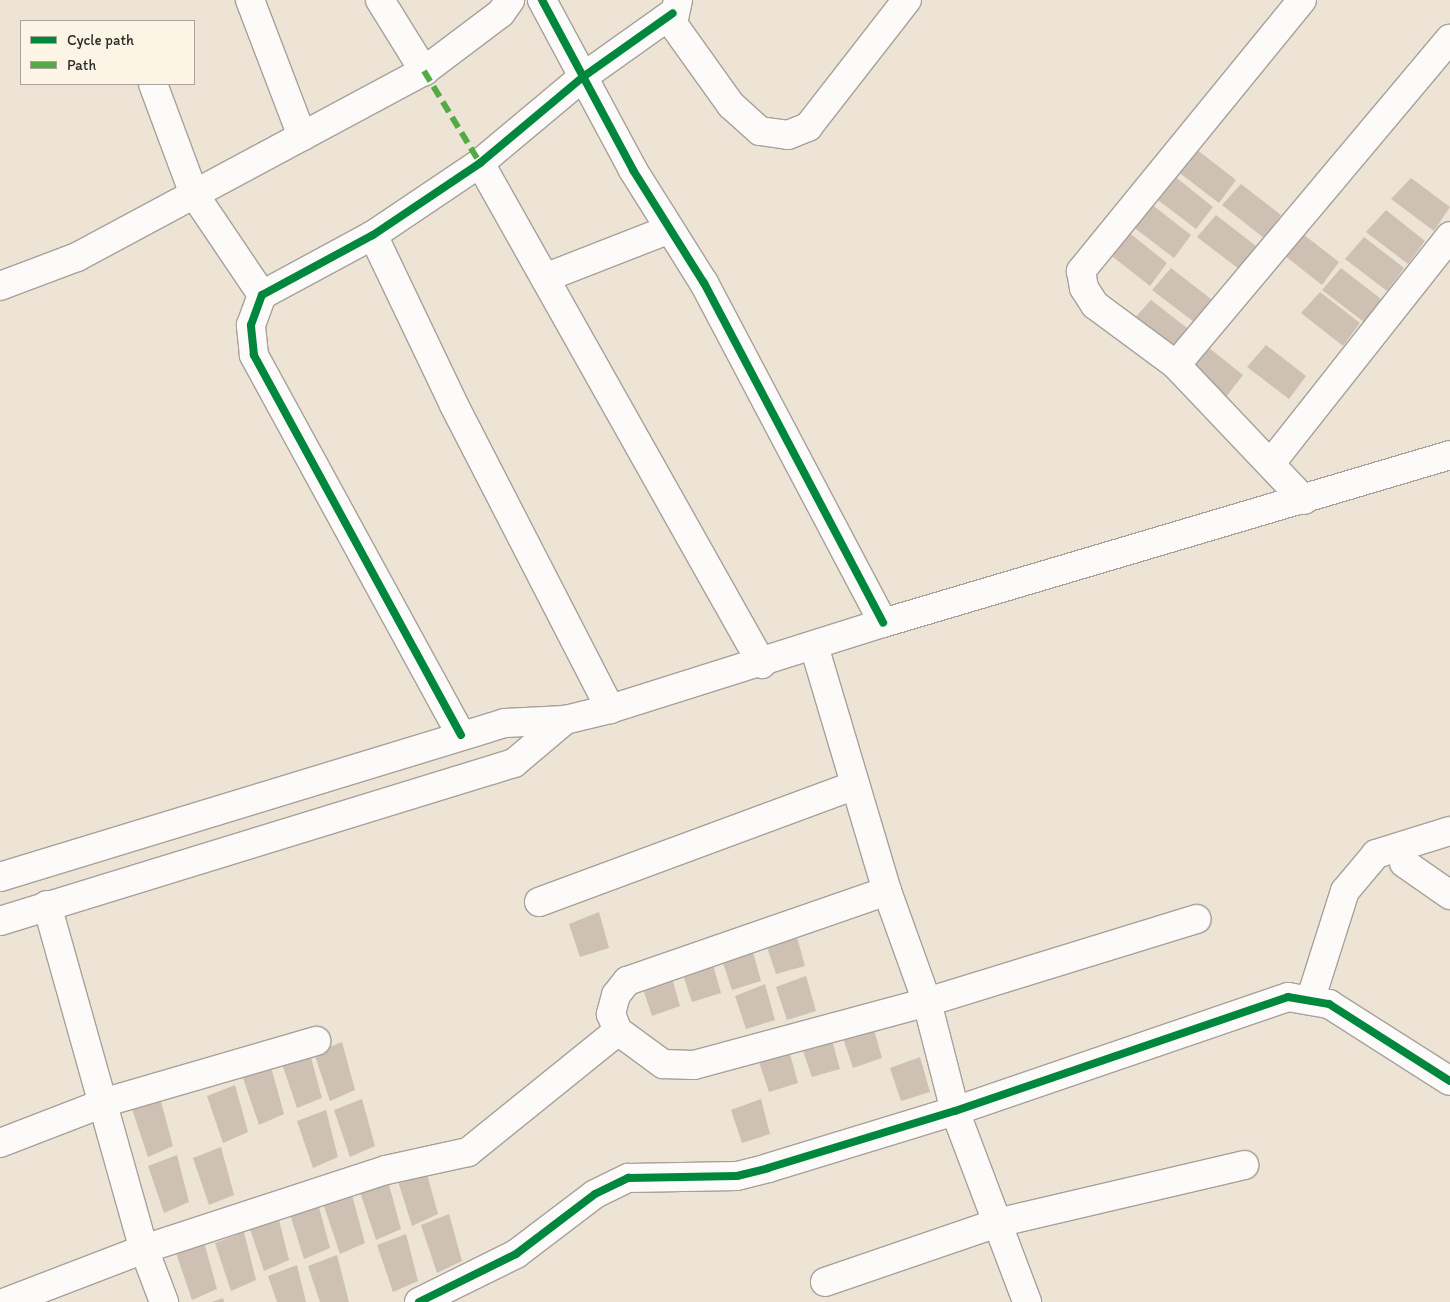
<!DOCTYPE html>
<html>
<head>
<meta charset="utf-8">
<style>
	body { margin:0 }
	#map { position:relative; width:1450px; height:1302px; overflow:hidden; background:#ede4d6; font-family:Itim,sans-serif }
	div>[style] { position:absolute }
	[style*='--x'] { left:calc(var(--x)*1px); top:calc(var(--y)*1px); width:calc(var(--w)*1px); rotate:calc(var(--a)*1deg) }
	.building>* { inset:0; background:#cec1b3 }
	.roads { filter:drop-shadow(1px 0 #a7a19a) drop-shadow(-1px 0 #a7a19a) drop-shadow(0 1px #a7a19a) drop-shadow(0 -1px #a7a19a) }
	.minor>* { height:28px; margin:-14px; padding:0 14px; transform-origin:14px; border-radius:14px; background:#fcfbf9 }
	.major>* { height:28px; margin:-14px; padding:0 14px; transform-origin:14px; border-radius:14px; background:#fcfbf9 }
	.quiet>* { height:6px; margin-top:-3px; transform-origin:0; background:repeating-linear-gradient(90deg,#54ab44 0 12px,transparent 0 18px) }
	.cycleway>* { height:8px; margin:-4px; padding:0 4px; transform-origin:4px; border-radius:4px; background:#00873e }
	span { translate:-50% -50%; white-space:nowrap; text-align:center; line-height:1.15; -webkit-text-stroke:4px #fcf5e5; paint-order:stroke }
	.legend { position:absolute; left:20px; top:20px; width:175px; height:65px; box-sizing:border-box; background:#fcf5e5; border:1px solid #a8a49b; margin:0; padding:6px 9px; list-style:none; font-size:15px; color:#2b2b2b }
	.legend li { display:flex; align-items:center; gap:10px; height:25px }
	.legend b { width:25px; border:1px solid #a8a49b }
</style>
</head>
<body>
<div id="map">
	<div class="building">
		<div style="clip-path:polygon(1196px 149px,1236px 180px,1219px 203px,1177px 171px)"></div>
		<div style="clip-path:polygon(1173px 175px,1213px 207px,1196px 229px,1154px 197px)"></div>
		<div style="clip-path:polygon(1411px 178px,1450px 207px,1434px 231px,1391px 199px)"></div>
		<div style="clip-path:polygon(1241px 184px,1281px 215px,1264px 238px,1222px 205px)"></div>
		<div style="clip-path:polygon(1151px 204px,1191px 235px,1174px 258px,1132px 226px)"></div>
		<div style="clip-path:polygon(1386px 210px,1425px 241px,1408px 264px,1366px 232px)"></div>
		<div style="clip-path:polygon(1216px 215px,1256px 246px,1239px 269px,1197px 237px)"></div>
		<div style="clip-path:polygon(1127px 231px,1167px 263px,1150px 286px,1108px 253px)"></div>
		<div style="clip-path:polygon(1299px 231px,1339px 262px,1322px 285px,1280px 252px)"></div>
		<div style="clip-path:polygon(1364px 237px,1404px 268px,1387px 291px,1345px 259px)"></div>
		<div style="clip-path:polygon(1171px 268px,1211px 299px,1194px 322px,1152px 290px)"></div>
		<div style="clip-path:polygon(1341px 268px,1381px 299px,1364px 322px,1322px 290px)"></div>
		<div style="clip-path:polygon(1320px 292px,1360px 323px,1343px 346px,1301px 313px)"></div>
		<div style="clip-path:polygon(1151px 300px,1191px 331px,1173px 354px,1131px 322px)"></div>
		<div style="clip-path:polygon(1203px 343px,1243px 375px,1226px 397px,1184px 365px)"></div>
		<div style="clip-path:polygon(1266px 345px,1306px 376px,1289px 399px,1247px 367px)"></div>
		<div style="clip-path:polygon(599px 912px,609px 948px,580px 957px,569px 924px)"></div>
		<div style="clip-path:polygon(795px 930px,805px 966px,776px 974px,765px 941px)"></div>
		<div style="clip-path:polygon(751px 945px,761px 981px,732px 990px,721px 957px)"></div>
		<div style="clip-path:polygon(711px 958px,721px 993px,692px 1002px,681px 969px)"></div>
		<div style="clip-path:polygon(670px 971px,680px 1006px,652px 1016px,641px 983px)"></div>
		<div style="clip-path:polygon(806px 976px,816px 1011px,787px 1020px,776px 987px)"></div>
		<div style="clip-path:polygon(765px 984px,775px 1020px,746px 1029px,735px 996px)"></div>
		<div style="clip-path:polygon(872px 1023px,882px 1058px,853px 1068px,842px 1035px)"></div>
		<div style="clip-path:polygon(830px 1033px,840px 1069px,812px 1077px,801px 1045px)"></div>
		<div style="clip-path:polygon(342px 1042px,355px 1090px,330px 1101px,314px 1053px)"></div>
		<div style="clip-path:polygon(788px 1047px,798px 1083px,769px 1092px,758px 1059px)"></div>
		<div style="clip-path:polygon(309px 1050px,322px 1098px,297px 1108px,281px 1061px)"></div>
		<div style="clip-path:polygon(920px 1057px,930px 1092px,901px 1101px,890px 1068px)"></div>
		<div style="clip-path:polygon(271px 1067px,284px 1114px,259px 1125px,243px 1078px)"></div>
		<div style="clip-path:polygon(235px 1085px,248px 1132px,223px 1143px,207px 1096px)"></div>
		<div style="clip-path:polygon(160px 1098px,173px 1146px,148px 1157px,132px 1109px)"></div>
		<div style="clip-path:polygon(362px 1099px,375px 1146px,350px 1157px,334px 1110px)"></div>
		<div style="clip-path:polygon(761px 1099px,770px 1134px,742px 1143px,731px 1110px)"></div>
		<div style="clip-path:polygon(326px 1110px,338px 1157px,313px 1168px,297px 1121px)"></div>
		<div style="clip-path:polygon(221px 1147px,234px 1195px,209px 1205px,193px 1158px)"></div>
		<div style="clip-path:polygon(177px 1155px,189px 1202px,164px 1213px,148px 1166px)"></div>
		<div style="clip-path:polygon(425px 1167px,438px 1214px,412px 1226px,397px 1178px)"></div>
		<div style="clip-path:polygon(388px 1181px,401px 1229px,376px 1240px,360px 1192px)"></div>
		<div style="clip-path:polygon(352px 1195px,365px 1243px,340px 1254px,324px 1206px)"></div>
		<div style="clip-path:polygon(317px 1200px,330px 1248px,304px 1259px,289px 1211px)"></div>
		<div style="clip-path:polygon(277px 1212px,289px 1260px,264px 1271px,248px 1223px)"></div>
		<div style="clip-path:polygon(449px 1214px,462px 1261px,437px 1273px,421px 1225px)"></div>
		<div style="clip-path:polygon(244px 1232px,256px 1280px,231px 1291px,215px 1243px)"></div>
		<div style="clip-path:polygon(406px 1234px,418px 1281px,393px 1292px,377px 1245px)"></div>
		<div style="clip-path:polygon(204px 1242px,217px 1289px,192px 1300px,176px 1253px)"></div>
		<div style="clip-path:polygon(337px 1255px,349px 1302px,320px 1302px,308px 1266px)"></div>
		<div style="clip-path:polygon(297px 1265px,306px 1302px,277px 1302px,268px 1276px)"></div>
		<div style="clip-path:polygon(223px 1298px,224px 1302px,212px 1302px)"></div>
	</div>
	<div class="roads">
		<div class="minor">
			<div style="--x:250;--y:0;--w:146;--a:69.1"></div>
			<div style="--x:380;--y:0;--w:84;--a:58.2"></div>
			<div style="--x:542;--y:0;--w:193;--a:61.8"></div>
			<div style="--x:633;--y:170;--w:133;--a:57.9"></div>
			<div style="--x:704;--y:283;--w:384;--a:62.2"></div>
			<div style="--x:678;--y:0;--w:25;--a:102"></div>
			<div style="--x:673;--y:24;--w:100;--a:54.4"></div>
			<div style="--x:731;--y:105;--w:39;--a:42"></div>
			<div style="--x:760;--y:131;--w:28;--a:8"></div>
			<div style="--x:788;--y:135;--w:22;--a:-22"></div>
			<div style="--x:808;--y:127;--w:161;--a:-52.1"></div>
			<div style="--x:1302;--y:0;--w:350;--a:129.2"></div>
			<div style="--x:1081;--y:271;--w:17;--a:80"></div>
			<div style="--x:1084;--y:288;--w:20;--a:57"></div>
			<div style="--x:1095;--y:305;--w:101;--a:36.5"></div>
			<div style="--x:1176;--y:365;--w:186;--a:46.5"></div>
			<div style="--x:153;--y:84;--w:117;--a:69.6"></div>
			<div style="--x:194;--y:194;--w:122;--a:56"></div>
			<div style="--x:480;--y:163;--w:575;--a:60.63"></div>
			<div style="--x:373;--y:235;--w:188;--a:64.5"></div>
			<div style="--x:454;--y:405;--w:342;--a:62.8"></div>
			<div style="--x:547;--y:277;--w:132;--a:-21.3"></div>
			<div style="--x:0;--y:286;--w:82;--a:-20.6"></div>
			<div style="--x:77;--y:257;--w:394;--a:-28.2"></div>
			<div style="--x:424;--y:71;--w:96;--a:-37"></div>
			<div style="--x:501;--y:13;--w:16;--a:-55"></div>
			<div style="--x:1176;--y:365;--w:426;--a:-50"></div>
			<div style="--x:1271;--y:463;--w:289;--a:-51.7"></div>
			<div style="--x:814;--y:646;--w:256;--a:73.4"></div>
			<div style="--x:887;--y:891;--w:118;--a:70.2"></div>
			<div style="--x:927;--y:1002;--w:113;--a:75.6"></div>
			<div style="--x:955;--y:1111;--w:204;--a:69.3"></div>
			<div style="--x:461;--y:735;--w:433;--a:-118.6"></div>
			<div style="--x:254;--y:355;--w:30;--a:-96"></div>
			<div style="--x:251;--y:325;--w:32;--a:-70"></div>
			<div style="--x:262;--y:295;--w:126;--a:-28.4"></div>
			<div style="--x:373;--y:235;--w:129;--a:-33.9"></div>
			<div style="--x:480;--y:163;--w:134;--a:-39.9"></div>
			<div style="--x:583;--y:77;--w:110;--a:-35.4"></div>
			<div style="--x:1404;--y:863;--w:56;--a:34.8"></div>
			<div style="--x:887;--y:891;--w:275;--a:160.9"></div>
			<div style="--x:627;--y:981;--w:18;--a:128"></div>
			<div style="--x:616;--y:995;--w:20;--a:105"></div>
			<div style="--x:611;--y:1014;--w:18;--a:68"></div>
			<div style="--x:618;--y:1031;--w:56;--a:36.3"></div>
			<div style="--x:663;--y:1064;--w:31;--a:2"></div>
			<div style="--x:694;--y:1065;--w:241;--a:-15.1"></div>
			<div style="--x:927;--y:1002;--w:282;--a:-17.1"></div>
			<div style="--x:539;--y:902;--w:337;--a:-20.3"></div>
			<div style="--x:47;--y:905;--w:357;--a:74.3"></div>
			<div style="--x:144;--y:1249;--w:57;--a:69.3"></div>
			<div style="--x:1311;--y:998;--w:112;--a:-72.4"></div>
			<div style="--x:1345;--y:891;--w:48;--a:-50"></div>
			<div style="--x:1376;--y:854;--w:77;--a:-17.3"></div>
			<div style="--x:0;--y:1143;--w:114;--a:-21.1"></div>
			<div style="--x:106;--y:1102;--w:219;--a:-16.2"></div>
			<div style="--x:825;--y:1282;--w:182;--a:-18.9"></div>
			<div style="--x:997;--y:1223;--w:254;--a:-13.2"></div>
			<div style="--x:6;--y:1302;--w:148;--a:-21"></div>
			<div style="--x:144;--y:1249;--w:255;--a:-18.1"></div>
			<div style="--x:386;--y:1170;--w:84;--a:-12.4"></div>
			<div style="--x:468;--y:1152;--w:193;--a:-38.9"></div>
			<div style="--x:419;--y:1302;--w:108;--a:-26.3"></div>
			<div style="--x:516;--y:1254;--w:99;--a:-37.2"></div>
			<div style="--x:595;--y:1194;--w:37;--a:-26"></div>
			<div style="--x:628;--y:1178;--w:109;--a:-1.1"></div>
			<div style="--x:737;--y:1176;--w:32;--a:-14"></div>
			<div style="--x:768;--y:1168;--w:195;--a:-17"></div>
			<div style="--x:955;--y:1111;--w:352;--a:-18.9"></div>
			<div style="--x:1288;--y:997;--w:42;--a:9.7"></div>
			<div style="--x:1329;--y:1004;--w:143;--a:32.5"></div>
		</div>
		<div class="major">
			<div style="--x:0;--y:877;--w:528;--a:-16.96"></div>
			<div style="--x:505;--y:723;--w:60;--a:-2.9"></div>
			<div style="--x:565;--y:720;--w:46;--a:-13.7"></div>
			<div style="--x:610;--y:709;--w:286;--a:-17.5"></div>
			<div style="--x:883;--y:623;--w:591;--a:-16.5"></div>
			<div style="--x:0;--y:921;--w:538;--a:-17.09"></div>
			<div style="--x:514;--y:763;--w:67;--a:-40.1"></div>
		</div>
	</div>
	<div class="quiet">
		<div style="--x:424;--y:71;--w:108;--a:58.7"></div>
	</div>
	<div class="cycleway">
		<div style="--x:542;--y:0;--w:193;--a:61.8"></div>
		<div style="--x:633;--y:170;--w:133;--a:57.9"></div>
		<div style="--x:704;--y:283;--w:384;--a:62.2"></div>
		<div style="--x:461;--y:735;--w:433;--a:-118.6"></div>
		<div style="--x:254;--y:355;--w:30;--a:-96"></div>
		<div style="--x:251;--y:325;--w:32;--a:-70"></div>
		<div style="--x:262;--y:295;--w:126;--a:-28.4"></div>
		<div style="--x:373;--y:235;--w:129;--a:-33.9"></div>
		<div style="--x:480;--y:163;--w:134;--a:-39.9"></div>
		<div style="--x:583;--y:77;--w:110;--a:-35.4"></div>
		<div style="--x:419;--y:1302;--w:108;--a:-26.3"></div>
		<div style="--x:516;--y:1254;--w:99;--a:-37.2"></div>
		<div style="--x:595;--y:1194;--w:37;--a:-26"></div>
		<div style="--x:628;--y:1178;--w:109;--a:-1.1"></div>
		<div style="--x:737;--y:1176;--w:32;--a:-14"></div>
		<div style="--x:768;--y:1168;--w:195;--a:-17"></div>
		<div style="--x:955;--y:1111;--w:352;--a:-18.9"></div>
		<div style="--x:1288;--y:997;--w:42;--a:9.7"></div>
		<div style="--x:1329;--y:1004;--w:143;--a:32.5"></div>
	</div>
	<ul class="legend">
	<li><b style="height:6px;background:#00873e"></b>Cycle path</li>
	<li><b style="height:6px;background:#54ab44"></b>Path</li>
	</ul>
</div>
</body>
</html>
